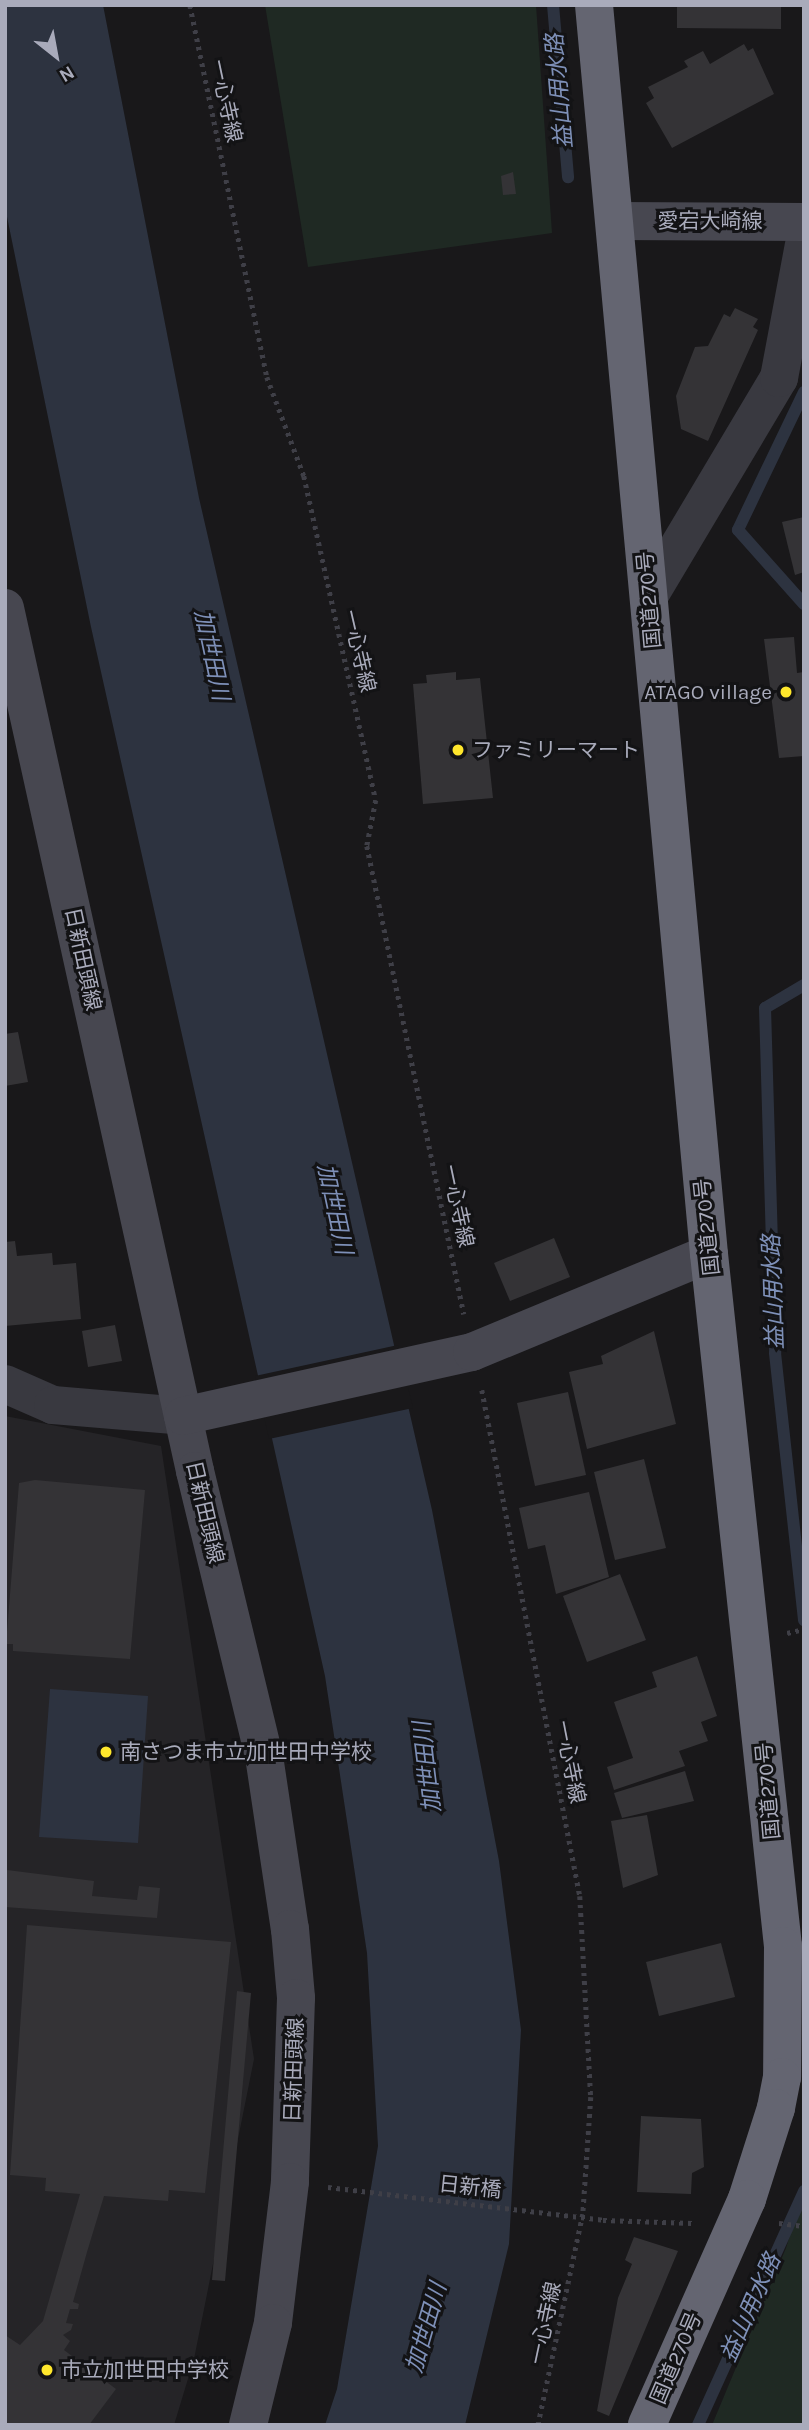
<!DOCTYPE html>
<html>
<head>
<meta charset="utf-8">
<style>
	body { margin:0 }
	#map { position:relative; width:809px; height:2430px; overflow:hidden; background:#19181a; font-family:Karla,"Noto Sans JP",sans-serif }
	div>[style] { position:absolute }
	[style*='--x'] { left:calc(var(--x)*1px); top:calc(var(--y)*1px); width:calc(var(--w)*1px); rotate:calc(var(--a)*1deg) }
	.built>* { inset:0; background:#252427 }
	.green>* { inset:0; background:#1f2923 }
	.water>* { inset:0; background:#2d3340 }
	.pier>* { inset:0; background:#19181a }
	.stream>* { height:12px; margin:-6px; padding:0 6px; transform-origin:6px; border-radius:6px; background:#2d3340 }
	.building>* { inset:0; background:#343336 }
	.path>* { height:4.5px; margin-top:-2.25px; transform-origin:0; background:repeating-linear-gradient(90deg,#3f3f47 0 3.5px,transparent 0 8.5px) }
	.street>* { height:38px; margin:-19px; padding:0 19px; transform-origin:19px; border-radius:19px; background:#393940 }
	.secondary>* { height:38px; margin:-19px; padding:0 19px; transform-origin:19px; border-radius:19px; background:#474750 }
	.highway>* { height:38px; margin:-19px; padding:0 19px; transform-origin:19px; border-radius:19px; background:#646571 }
	.dots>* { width:19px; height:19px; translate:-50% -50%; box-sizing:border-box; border:4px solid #131315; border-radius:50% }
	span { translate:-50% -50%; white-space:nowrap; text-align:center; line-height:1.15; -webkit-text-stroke:6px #131315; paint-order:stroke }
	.street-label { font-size:21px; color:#a9abbb }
	.poi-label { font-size:21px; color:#a9abbb }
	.right { translate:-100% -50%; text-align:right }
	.left { translate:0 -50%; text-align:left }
	.water-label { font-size:23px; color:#7e90b8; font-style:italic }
	.frame { position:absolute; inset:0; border:7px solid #a9abbb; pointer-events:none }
	.north { position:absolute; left:21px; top:21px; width:70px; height:70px; -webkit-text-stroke:5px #131315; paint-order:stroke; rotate:149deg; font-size:19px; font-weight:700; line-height:28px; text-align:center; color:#a9abbb }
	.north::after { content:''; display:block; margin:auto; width:24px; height:32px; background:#a9abbb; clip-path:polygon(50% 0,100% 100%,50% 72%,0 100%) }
</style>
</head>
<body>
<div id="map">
	<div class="built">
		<div style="clip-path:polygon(5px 1416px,161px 1446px,254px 2059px,194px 2359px,174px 2425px,5px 2425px)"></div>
	</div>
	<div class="green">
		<div style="clip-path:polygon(265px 5px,536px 5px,552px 233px,308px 267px)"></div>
		<div style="clip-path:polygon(804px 2192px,804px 2425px,712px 2425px,786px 2248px)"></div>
	</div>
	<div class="water">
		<div style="clip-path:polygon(5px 5px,103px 5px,199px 498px,432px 1510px,499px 1861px,521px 2030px,509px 2244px,465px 2425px,325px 2425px,337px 2389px,378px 2146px,367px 1953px,325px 1676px,91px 627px,5px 207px)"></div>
		<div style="clip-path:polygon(50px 1689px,148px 1696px,138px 1843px,39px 1837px)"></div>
	</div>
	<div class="pier">
		<div style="clip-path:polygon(398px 1345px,413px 1408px,269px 1439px,255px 1376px)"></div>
	</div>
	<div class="stream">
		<div style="--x:553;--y:5;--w:173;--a:85"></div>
		<div style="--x:804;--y:392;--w:153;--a:115.6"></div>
		<div style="--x:738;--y:530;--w:99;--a:48.3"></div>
		<div style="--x:804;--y:985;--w:45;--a:149.5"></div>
		<div style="--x:765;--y:1008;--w:345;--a:88.3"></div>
		<div style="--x:775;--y:1353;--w:269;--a:83.8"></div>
		<div style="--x:698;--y:2425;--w:257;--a:-65.6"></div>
	</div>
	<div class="building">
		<div style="clip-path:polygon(677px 5px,781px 5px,781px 29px,677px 28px)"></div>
		<div style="clip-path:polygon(744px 44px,748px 51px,753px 48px,774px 94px,672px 148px,646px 103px,654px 98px,648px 87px,688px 67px,684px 61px,703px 51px,710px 64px)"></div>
		<div style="clip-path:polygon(513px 172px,516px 194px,503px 195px,501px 176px)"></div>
		<div style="clip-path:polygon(735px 308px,758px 319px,753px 327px,758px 330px,708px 441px,681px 429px,676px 396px,695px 347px,708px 346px,724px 314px,730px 317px)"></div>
		<div style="clip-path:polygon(804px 517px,804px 572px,795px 575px,782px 522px)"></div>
		<div style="clip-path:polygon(794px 637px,797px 673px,804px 672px,804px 756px,779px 758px,764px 639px)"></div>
		<div style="clip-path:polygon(456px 672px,456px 680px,480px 678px,493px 798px,423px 804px,413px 684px,427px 683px,426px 675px)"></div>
		<div style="clip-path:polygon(18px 1032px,28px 1082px,5px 1086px,5px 1034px)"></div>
		<div style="clip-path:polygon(554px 1238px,570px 1277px,510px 1301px,494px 1263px)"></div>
		<div style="clip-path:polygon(15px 1241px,17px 1256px,52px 1253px,53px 1265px,76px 1263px,81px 1319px,5px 1326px,5px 1242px)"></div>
		<div style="clip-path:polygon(115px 1325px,122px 1361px,88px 1367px,82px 1331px)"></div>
		<div style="clip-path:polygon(654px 1331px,676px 1424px,587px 1449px,569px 1372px,603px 1364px,601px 1356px)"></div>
		<div style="clip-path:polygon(568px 1392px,586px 1475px,535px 1486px,517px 1403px)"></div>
		<div style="clip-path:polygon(644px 1459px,666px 1548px,615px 1560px,594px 1472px)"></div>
		<div style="clip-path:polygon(35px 1480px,145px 1490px,130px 1659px,13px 1651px,13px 1644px,6px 1644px,19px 1483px)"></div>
		<div style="clip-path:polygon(589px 1492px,609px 1577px,556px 1594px,545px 1545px,528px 1549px,519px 1508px)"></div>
		<div style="clip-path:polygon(620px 1574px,646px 1640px,587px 1662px,563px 1596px)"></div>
		<div style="clip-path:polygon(697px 1656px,717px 1716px,701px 1722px,708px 1741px,679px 1751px,685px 1766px,614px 1790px,607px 1767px,633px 1758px,614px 1702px,657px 1687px,652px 1672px)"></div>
		<div style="clip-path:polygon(685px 1771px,694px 1801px,622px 1818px,614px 1793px)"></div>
		<div style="clip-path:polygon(647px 1815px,658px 1875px,623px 1888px,611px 1821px)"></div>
		<div style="clip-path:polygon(7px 1870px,94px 1881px,92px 1896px,137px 1900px,139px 1886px,160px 1888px,157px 1918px,5px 1907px)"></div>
		<div style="clip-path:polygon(27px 1925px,231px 1942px,205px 2193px,169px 2190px,168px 2201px,104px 2196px,87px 2252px,73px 2302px,79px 2304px,78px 2309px,70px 2309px,66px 2323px,73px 2324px,71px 2330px,63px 2335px,70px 2341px,64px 2350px,116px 2389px,89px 2425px,5px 2425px,5px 2335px,20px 2345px,43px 2321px,80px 2194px,45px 2191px,46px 2178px,10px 2175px)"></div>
		<div style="clip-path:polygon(721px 1943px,735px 1997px,659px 2016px,646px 1962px)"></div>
		<div style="clip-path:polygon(237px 1991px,251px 1993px,225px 2281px,212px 2280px)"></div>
		<div style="clip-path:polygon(641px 2116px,701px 2119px,704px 2167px,692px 2173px,691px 2194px,637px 2192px)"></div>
		<div style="clip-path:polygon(634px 2237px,678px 2251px,609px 2416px,597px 2411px,618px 2298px,632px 2264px,625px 2260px)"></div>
	</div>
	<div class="path">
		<div style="--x:190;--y:5;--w:380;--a:78.3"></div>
		<div style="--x:267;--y:377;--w:106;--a:69.5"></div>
		<div style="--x:304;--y:476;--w:332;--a:77.5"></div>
		<div style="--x:376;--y:800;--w:47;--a:101.1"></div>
		<div style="--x:367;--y:846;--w:478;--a:78.3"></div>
		<div style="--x:482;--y:1390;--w:515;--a:79.04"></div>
		<div style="--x:580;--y:1896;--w:201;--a:86.9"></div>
		<div style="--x:591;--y:2097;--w:117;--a:93.9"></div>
		<div style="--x:583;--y:2214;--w:216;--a:102"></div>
		<div style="--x:787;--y:1633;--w:17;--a:-13"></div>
		<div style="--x:328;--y:2187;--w:277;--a:6.8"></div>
		<div style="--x:603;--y:2220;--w:89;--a:1.9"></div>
		<div style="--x:779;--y:2223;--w:25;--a:7"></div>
	</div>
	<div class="street">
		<div style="--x:649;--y:596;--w:254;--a:-59.2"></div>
		<div style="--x:779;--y:378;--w:135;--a:-79.4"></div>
		<div style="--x:5;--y:1384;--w:52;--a:23.6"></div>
		<div style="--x:53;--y:1405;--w:130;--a:4.8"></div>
	</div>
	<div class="secondary">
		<div style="--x:615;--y:221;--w:189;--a:0.3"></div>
		<div style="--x:5;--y:608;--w:884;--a:77.58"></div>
		<div style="--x:195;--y:1471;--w:293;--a:76.4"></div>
		<div style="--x:264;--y:1756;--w:175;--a:81.5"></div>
		<div style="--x:290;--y:1929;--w:69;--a:85"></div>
		<div style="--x:296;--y:1998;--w:184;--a:91.9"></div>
		<div style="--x:290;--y:2182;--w:142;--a:96.9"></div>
		<div style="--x:273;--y:2323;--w:105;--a:103.8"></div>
		<div style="--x:183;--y:1416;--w:296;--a:-12.5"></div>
		<div style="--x:472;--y:1352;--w:256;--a:-22.5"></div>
	</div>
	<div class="highway">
		<div style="--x:594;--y:5;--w:1254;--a:84.74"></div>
		<div style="--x:709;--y:1254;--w:696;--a:83.9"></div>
		<div style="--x:783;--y:1946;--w:131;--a:90.4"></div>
		<div style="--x:782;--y:2077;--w:32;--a:101"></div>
		<div style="--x:776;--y:2108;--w:96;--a:107.7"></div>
		<div style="--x:747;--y:2199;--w:247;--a:113.9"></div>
	</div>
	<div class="dots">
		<div style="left:786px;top:692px;background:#ffe72c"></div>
		<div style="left:458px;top:750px;background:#ffe72c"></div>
		<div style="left:106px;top:1752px;background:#ffe72c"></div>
		<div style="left:47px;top:2370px;background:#ffe72c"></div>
	</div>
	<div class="street-label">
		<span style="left:226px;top:101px;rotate:78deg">一心寺線</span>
		<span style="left:710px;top:221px">愛宕大崎線</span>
		<span style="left:649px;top:600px;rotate:-95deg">国道270号</span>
		<span style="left:359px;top:651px;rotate:77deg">一心寺線</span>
		<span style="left:83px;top:959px;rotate:78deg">日新田頭線</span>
		<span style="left:458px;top:1206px;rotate:78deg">一心寺線</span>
		<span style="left:707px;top:1227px;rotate:-96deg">国道270号</span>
		<span style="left:205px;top:1512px;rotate:77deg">日新田頭線</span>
		<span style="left:570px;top:1762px;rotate:79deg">一心寺線</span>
		<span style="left:768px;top:1791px;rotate:-95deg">国道270号</span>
		<span style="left:294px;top:2070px;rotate:-88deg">日新田頭線</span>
		<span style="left:470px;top:2187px;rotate:6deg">日新橋</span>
		<span style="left:545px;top:2323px;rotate:-78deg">一心寺線</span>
		<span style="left:676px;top:2358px;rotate:-67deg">国道270号</span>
	</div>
	<div class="poi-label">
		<span class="right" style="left:772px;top:692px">ATAGO village</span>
		<span class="left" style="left:472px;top:750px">ファミリーマート</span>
		<span class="left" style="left:120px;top:1752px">南さつま市立加世田中学校</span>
		<span class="left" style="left:61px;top:2370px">市立加世田中学校</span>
	</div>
	<div class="water-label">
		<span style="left:560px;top:91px;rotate:-95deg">益山用水路</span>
		<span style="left:211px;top:655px;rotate:78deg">加世田川</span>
		<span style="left:334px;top:1209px;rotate:78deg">加世田川</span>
		<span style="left:774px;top:1292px;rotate:-92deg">益山用水路</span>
		<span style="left:428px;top:1767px;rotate:-97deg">加世田川</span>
		<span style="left:751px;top:2308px;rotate:-66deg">益山用水路</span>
		<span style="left:427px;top:2328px;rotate:-74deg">加世田川</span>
	</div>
	<div class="frame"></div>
	<div class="north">N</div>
</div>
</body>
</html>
